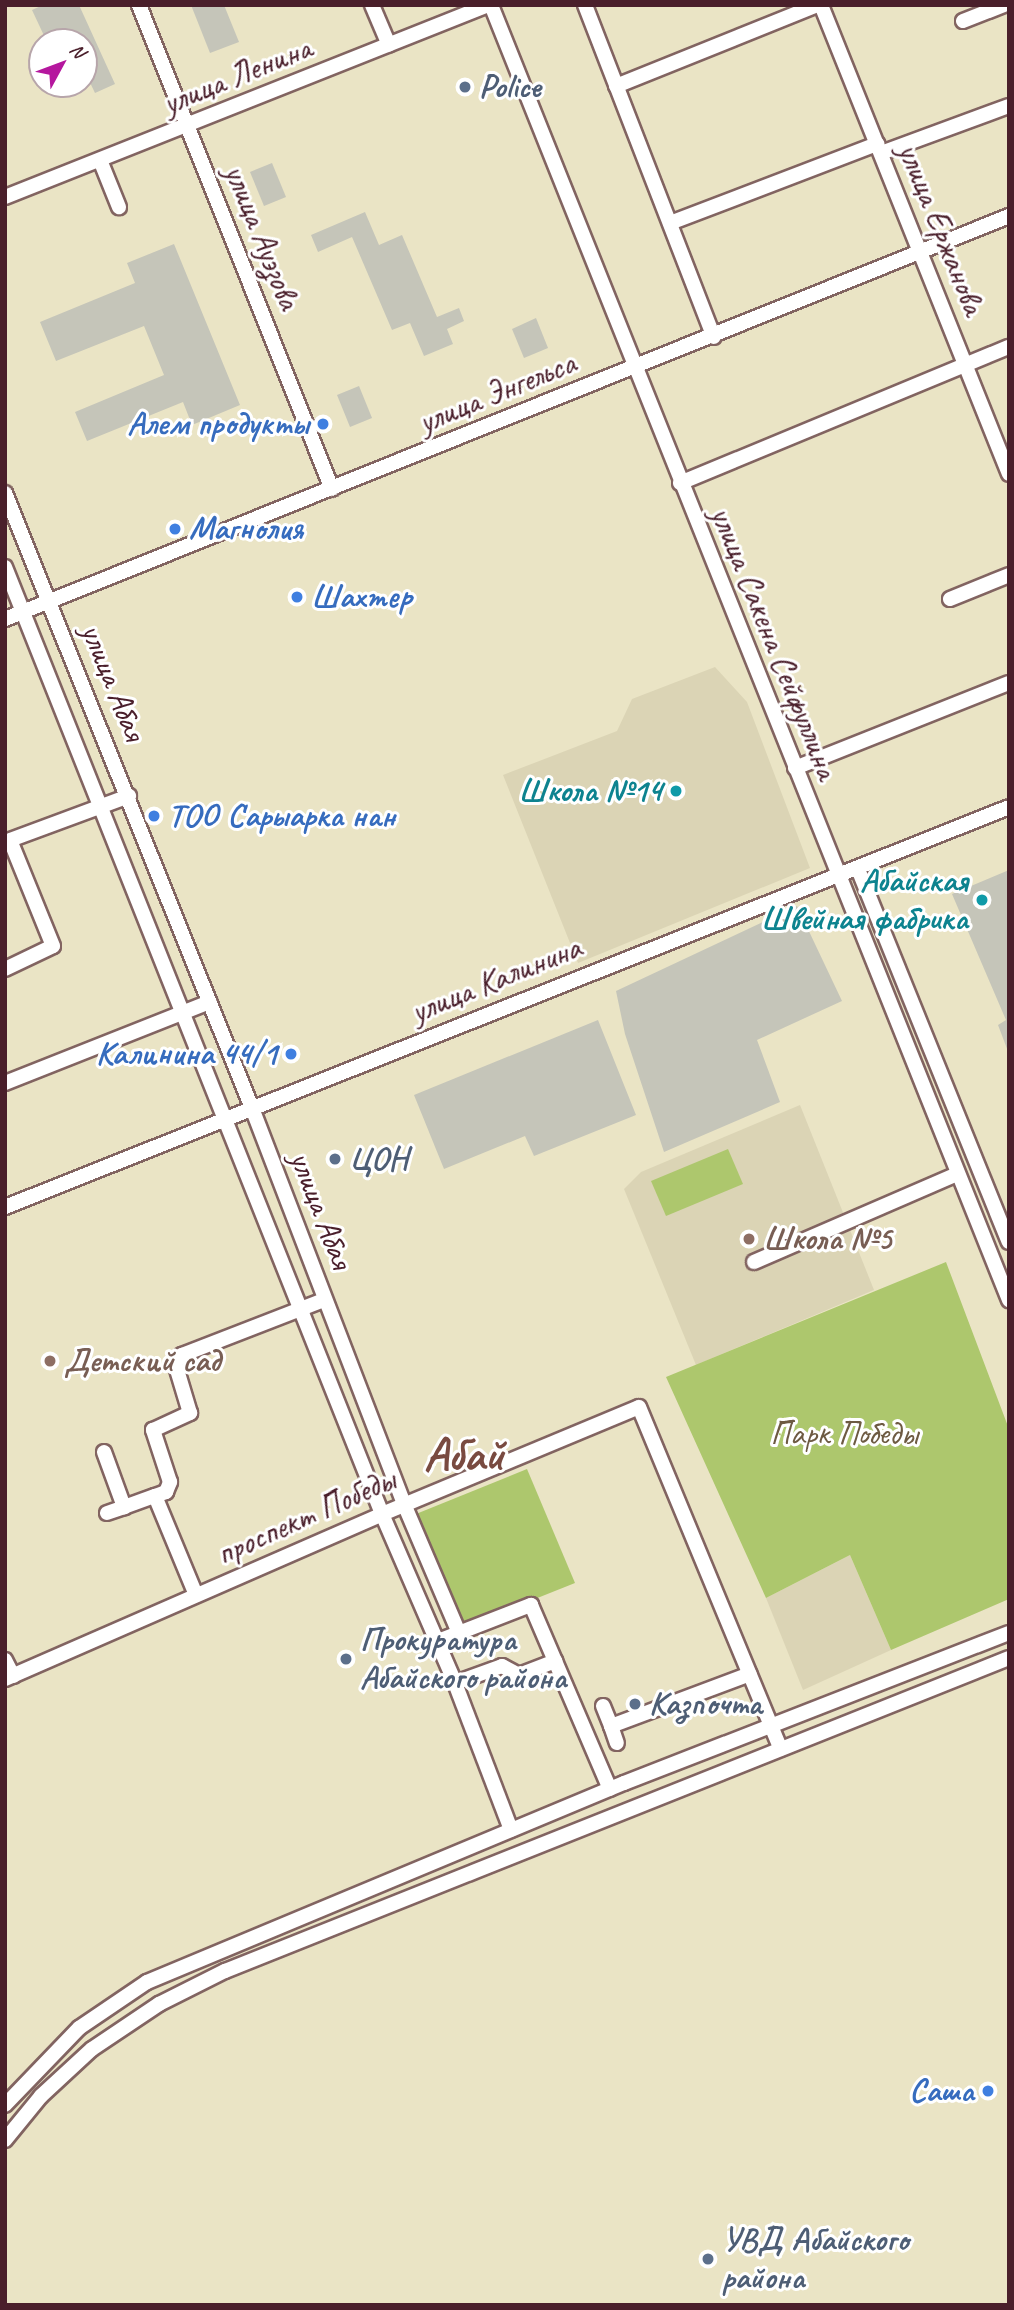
<!DOCTYPE html>
<html>
<head>
<meta charset="utf-8">
<style>
	body { margin:0 }
	#map { position:relative; width:1014px; height:2310px; overflow:hidden; background:#eae4c5; font-family:Caveat,sans-serif }
	div>[style] { position:absolute }
	[style*='--x'] { left:calc(var(--x)*1px); top:calc(var(--y)*1px); width:calc(var(--w)*1px); rotate:calc(var(--a)*1deg) }
	.built>* { inset:0; background:#dbd4b5 }
	.industrial>* { inset:0; background:#c5c5b9 }
	.green>* { inset:0; background:#adc76d }
	.roads { filter:drop-shadow(2px 0 #826461) drop-shadow(-2px 0 #826461) drop-shadow(0 2px #826461) drop-shadow(0 -2px #826461) }
	.minor>* { height:14px; margin:-7px; padding:0 7px; transform-origin:7px; border-radius:7px; background:#fff }
	.dots>* { width:19px; height:19px; translate:-50% -50%; box-sizing:border-box; border:4px solid #fff; border-radius:50% }
	span { translate:-50% -50%; white-space:nowrap; text-align:center; line-height:1.15; -webkit-text-stroke:6px #fff; paint-order:stroke }
	.street-label { font-size:33px; color:#4a1f2b }
	.service-label { font-size:33px; color:#4e5e75; font-weight:700 }
	.left { translate:0 -50%; text-align:left }
	.shop-label { font-size:33px; color:#366cbe; font-weight:700 }
	.right { translate:-100% -50%; text-align:right }
	.culture-label { font-size:33px; color:#0d838f; font-weight:700 }
	.education-label { font-size:33px; color:#785e54; font-weight:700 }
	.park-label { font-size:33px; color:#6d5a42 }
	.town-label { font-size:47px; color:#794a40; font-weight:700 }
	.frame { position:absolute; inset:0; border:7px solid #4a1f2b; pointer-events:none }
	.north { position:absolute; left:28px; top:28px; width:70px; height:70px; box-sizing:border-box; background:#fff; border:2px solid #b7a5aa; border-radius:50%; rotate:49deg; font-size:19px; font-weight:700; line-height:28px; text-align:center; color:#4a1f2b }
	.north::after { content:''; display:block; margin:auto; width:24px; height:32px; background:#b5179e; clip-path:polygon(50% 0,100% 100%,50% 72%,0 100%) }
</style>
</head>
<body>
<div id="map">
	<div class="built">
		<div style="clip-path:polygon(715px 667px,747px 702px,810px 868px,578px 963px,503px 775px,617px 731px,632px 699px)"></div>
		<div style="clip-path:polygon(800px 1105px,874px 1290px,696px 1365px,624px 1189px,641px 1172px)"></div>
		<div style="clip-path:polygon(850px 1555px,891px 1650px,803px 1690px,766px 1598px)"></div>
	</div>
	<div class="industrial">
		<div style="clip-path:polygon(43px 5px,79px 5px,115px 84px,95px 93px,84px 70px,84px 42px,47px 42px,32px 10px)"></div>
		<div style="clip-path:polygon(191px 5px,224px 5px,239px 42px,210px 53px)"></div>
		<div style="clip-path:polygon(272px 163px,286px 197px,264px 206px,250px 172px)"></div>
		<div style="clip-path:polygon(365px 212px,379px 245px,402px 235px,437px 317px,459px 308px,464px 321px,447px 329px,453px 344px,424px 356px,410px 323px,392px 330px,352px 237px,318px 252px,311px 235px)"></div>
		<div style="clip-path:polygon(174px 244px,240px 405px,192px 425px,183px 402px,87px 441px,75px 412px,164px 375px,144px 326px,56px 361px,40px 322px,135px 283px,127px 263px)"></div>
		<div style="clip-path:polygon(536px 318px,548px 348px,524px 358px,512px 329px)"></div>
		<div style="clip-path:polygon(359px 386px,372px 418px,350px 427px,337px 395px)"></div>
		<div style="clip-path:polygon(1009px 870px,1009px 1054px,998px 1025px,1006px 1020px,952px 894px)"></div>
		<div style="clip-path:polygon(797px 906px,842px 1001px,757px 1040px,780px 1102px,664px 1152px,625px 1034px,616px 991px)"></div>
		<div style="clip-path:polygon(598px 1020px,636px 1115px,534px 1156px,525px 1136px,444px 1169px,414px 1095px)"></div>
	</div>
	<div class="green">
		<div style="clip-path:polygon(728px 1149px,743px 1184px,666px 1216px,651px 1181px)"></div>
		<div style="clip-path:polygon(946px 1262px,1009px 1429px,1009px 1599px,891px 1650px,850px 1555px,766px 1598px,666px 1377px)"></div>
		<div style="clip-path:polygon(527px 1469px,575px 1583px,462px 1628px,416px 1514px)"></div>
	</div>
	<div class="roads">
		<div class="minor">
			<div style="--x:139;--y:5;--w:521;--a:68.26"></div>
			<div style="--x:372;--y:5;--w:43;--a:67"></div>
			<div style="--x:491;--y:5;--w:1395;--a:68.2"></div>
			<div style="--x:585;--y:5;--w:356;--a:68.8"></div>
			<div style="--x:821;--y:5;--w:505;--a:68.16"></div>
			<div style="--x:963;--y:21;--w:44;--a:-21.3"></div>
			<div style="--x:616;--y:86;--w:217;--a:-21.9"></div>
			<div style="--x:881;--y:153;--w:136;--a:-20.2"></div>
			<div style="--x:100;--y:160;--w:51;--a:68"></div>
			<div style="--x:5;--y:197;--w:520;--a:-21.68"></div>
			<div style="--x:670;--y:223;--w:222;--a:-20.9"></div>
			<div style="--x:680;--y:483;--w:356;--a:-22.5"></div>
			<div style="--x:5;--y:493;--w:663;--a:68.12"></div>
			<div style="--x:252;--y:1108;--w:424;--a:69"></div>
			<div style="--x:404;--y:1504;--w:140;--a:66.9"></div>
			<div style="--x:5;--y:567;--w:1019;--a:68.29"></div>
			<div style="--x:382;--y:1514;--w:184;--a:66.6"></div>
			<div style="--x:455;--y:1683;--w:50;--a:-19.9"></div>
			<div style="--x:502;--y:1666;--w:19;--a:28"></div>
			<div style="--x:519;--y:1675;--w:39;--a:-21"></div>
			<div style="--x:950;--y:599;--w:64;--a:-22.1"></div>
			<div style="--x:5;--y:619;--w:1082;--a:-21.87"></div>
			<div style="--x:795;--y:768;--w:230;--a:-21.7"></div>
			<div style="--x:858;--y:869;--w:402;--a:68"></div>
			<div style="--x:5;--y:969;--w:53;--a:-25.6"></div>
			<div style="--x:53;--y:946;--w:114;--a:-112.1"></div>
			<div style="--x:10;--y:840;--w:127;--a:-20.3"></div>
			<div style="--x:5;--y:1083;--w:220;--a:-21.6"></div>
			<div style="--x:5;--y:1207;--w:1081;--a:-21.72"></div>
			<div style="--x:754;--y:1262;--w:221;--a:-23.4"></div>
			<div style="--x:104;--y:1452;--w:59;--a:70"></div>
			<div style="--x:124;--y:1507;--w:33;--a:-20"></div>
			<div style="--x:107;--y:1513;--w:18;--a:-19"></div>
			<div style="--x:196;--y:1595;--w:107;--a:-112.5"></div>
			<div style="--x:155;--y:1496;--w:12;--a:-20"></div>
			<div style="--x:166;--y:1492;--w:11;--a:-68"></div>
			<div style="--x:170;--y:1482;--w:55;--a:-108.1"></div>
			<div style="--x:153;--y:1430;--w:41;--a:-24.7"></div>
			<div style="--x:190;--y:1413;--w:52;--a:-106.7"></div>
			<div style="--x:175;--y:1363;--w:11;--a:-49"></div>
			<div style="--x:182;--y:1355;--w:152;--a:-21.2"></div>
			<div style="--x:438;--y:1641;--w:100;--a:-21.2"></div>
			<div style="--x:531;--y:1605;--w:200;--a:66.8"></div>
			<div style="--x:5;--y:1660;--w:18;--a:63"></div>
			<div style="--x:5;--y:1679;--w:412;--a:-23.6"></div>
			<div style="--x:382;--y:1514;--w:278;--a:-22.6"></div>
			<div style="--x:639;--y:1407;--w:370;--a:67.5"></div>
			<div style="--x:455;--y:1683;--w:157;--a:69.1"></div>
			<div style="--x:603;--y:1706;--w:22;--a:68"></div>
			<div style="--x:611;--y:1726;--w:148;--a:-20.5"></div>
			<div style="--x:611;--y:1726;--w:18;--a:71"></div>
			<div style="--x:5;--y:2105;--w:107;--a:-46.1"></div>
			<div style="--x:79;--y:2028;--w:82;--a:-34.1"></div>
			<div style="--x:147;--y:1982;--w:517;--a:-22.65"></div>
			<div style="--x:624;--y:1783;--w:413;--a:-21.3"></div>
			<div style="--x:5;--y:2140;--w:57;--a:-50.7"></div>
			<div style="--x:41;--y:2096;--w:69;--a:-42.7"></div>
			<div style="--x:92;--y:2049;--w:81;--a:-33.9"></div>
			<div style="--x:159;--y:2004;--w:74;--a:-26.6"></div>
			<div style="--x:225;--y:1971;--w:844;--a:-21.76"></div>
		</div>
	</div>
	<div class="dots">
		<div style="left:465px;top:87px;background:#5c6f8a"></div>
		<div style="left:323px;top:424px;background:#3f7fe0"></div>
		<div style="left:175px;top:529px;background:#3f7fe0"></div>
		<div style="left:297px;top:597px;background:#3f7fe0"></div>
		<div style="left:676px;top:791px;background:#0f9aa8"></div>
		<div style="left:154px;top:816px;background:#3f7fe0"></div>
		<div style="left:982px;top:900px;background:#0f9aa8"></div>
		<div style="left:291px;top:1054px;background:#3f7fe0"></div>
		<div style="left:335px;top:1159px;background:#5c6f8a"></div>
		<div style="left:749px;top:1239px;background:#8d6e63"></div>
		<div style="left:50px;top:1361px;background:#8d6e63"></div>
		<div style="left:346px;top:1659px;background:#5c6f8a"></div>
		<div style="left:635px;top:1704px;background:#5c6f8a"></div>
		<div style="left:988px;top:2091px;background:#3f7fe0"></div>
		<div style="left:708px;top:2259px;background:#5c6f8a"></div>
	</div>
	<div class="street-label">
		<span style="left:237px;top:76px;rotate:-22deg">улица Ленина</span>
		<span style="left:941px;top:229px;rotate:68deg">улица Ержанова</span>
		<span style="left:262px;top:237px;rotate:68deg">улица Ауэзова</span>
		<span style="left:497px;top:393px;rotate:-22deg">улица Энгельса</span>
		<span style="left:774px;top:643px;rotate:68deg">улица Сакена Сейфуллина</span>
		<span style="left:113px;top:682px;rotate:68deg">улица Абая</span>
		<span style="left:496px;top:980px;rotate:-22deg">улица Калинина</span>
		<span style="left:321px;top:1210px;rotate:69deg">улица Абая</span>
		<span style="left:306px;top:1517px;rotate:-24deg">проспект Победы</span>
	</div>
	<div class="service-label">
		<span class="left" style="left:479px;top:87px">Police</span>
		<span class="left" style="left:349px;top:1159px">ЦОН</span>
		<span class="left" style="left:360px;top:1659px">Прокуратура<br>Абайского района</span>
		<span class="left" style="left:649px;top:1704px">Казпочта</span>
		<span class="left" style="left:722px;top:2259px">УВД Абайского<br>района</span>
	</div>
	<div class="shop-label">
		<span class="right" style="left:309px;top:424px">Алем продукты</span>
		<span class="left" style="left:189px;top:529px">Магнолия</span>
		<span class="left" style="left:311px;top:597px">Шахтер</span>
		<span class="left" style="left:168px;top:816px">ТОО Сарыарка нан</span>
		<span class="right" style="left:277px;top:1054px">Калинина 44/1</span>
		<span class="right" style="left:974px;top:2091px">Саша</span>
	</div>
	<div class="culture-label">
		<span class="right" style="left:662px;top:791px">Школа №14</span>
		<span class="right" style="left:968px;top:900px">Абайская<br>Швейная фабрика</span>
	</div>
	<div class="education-label">
		<span class="left" style="left:763px;top:1239px">Школа №5</span>
		<span class="left" style="left:64px;top:1361px">Детский сад</span>
	</div>
	<div class="park-label">
		<span style="left:844px;top:1434px">Парк Победы</span>
	</div>
	<div class="town-label">
		<span style="left:464px;top:1455px">Абай</span>
	</div>
	<div class="frame"></div>
	<div class="north">N</div>
</div>
</body>
</html>
